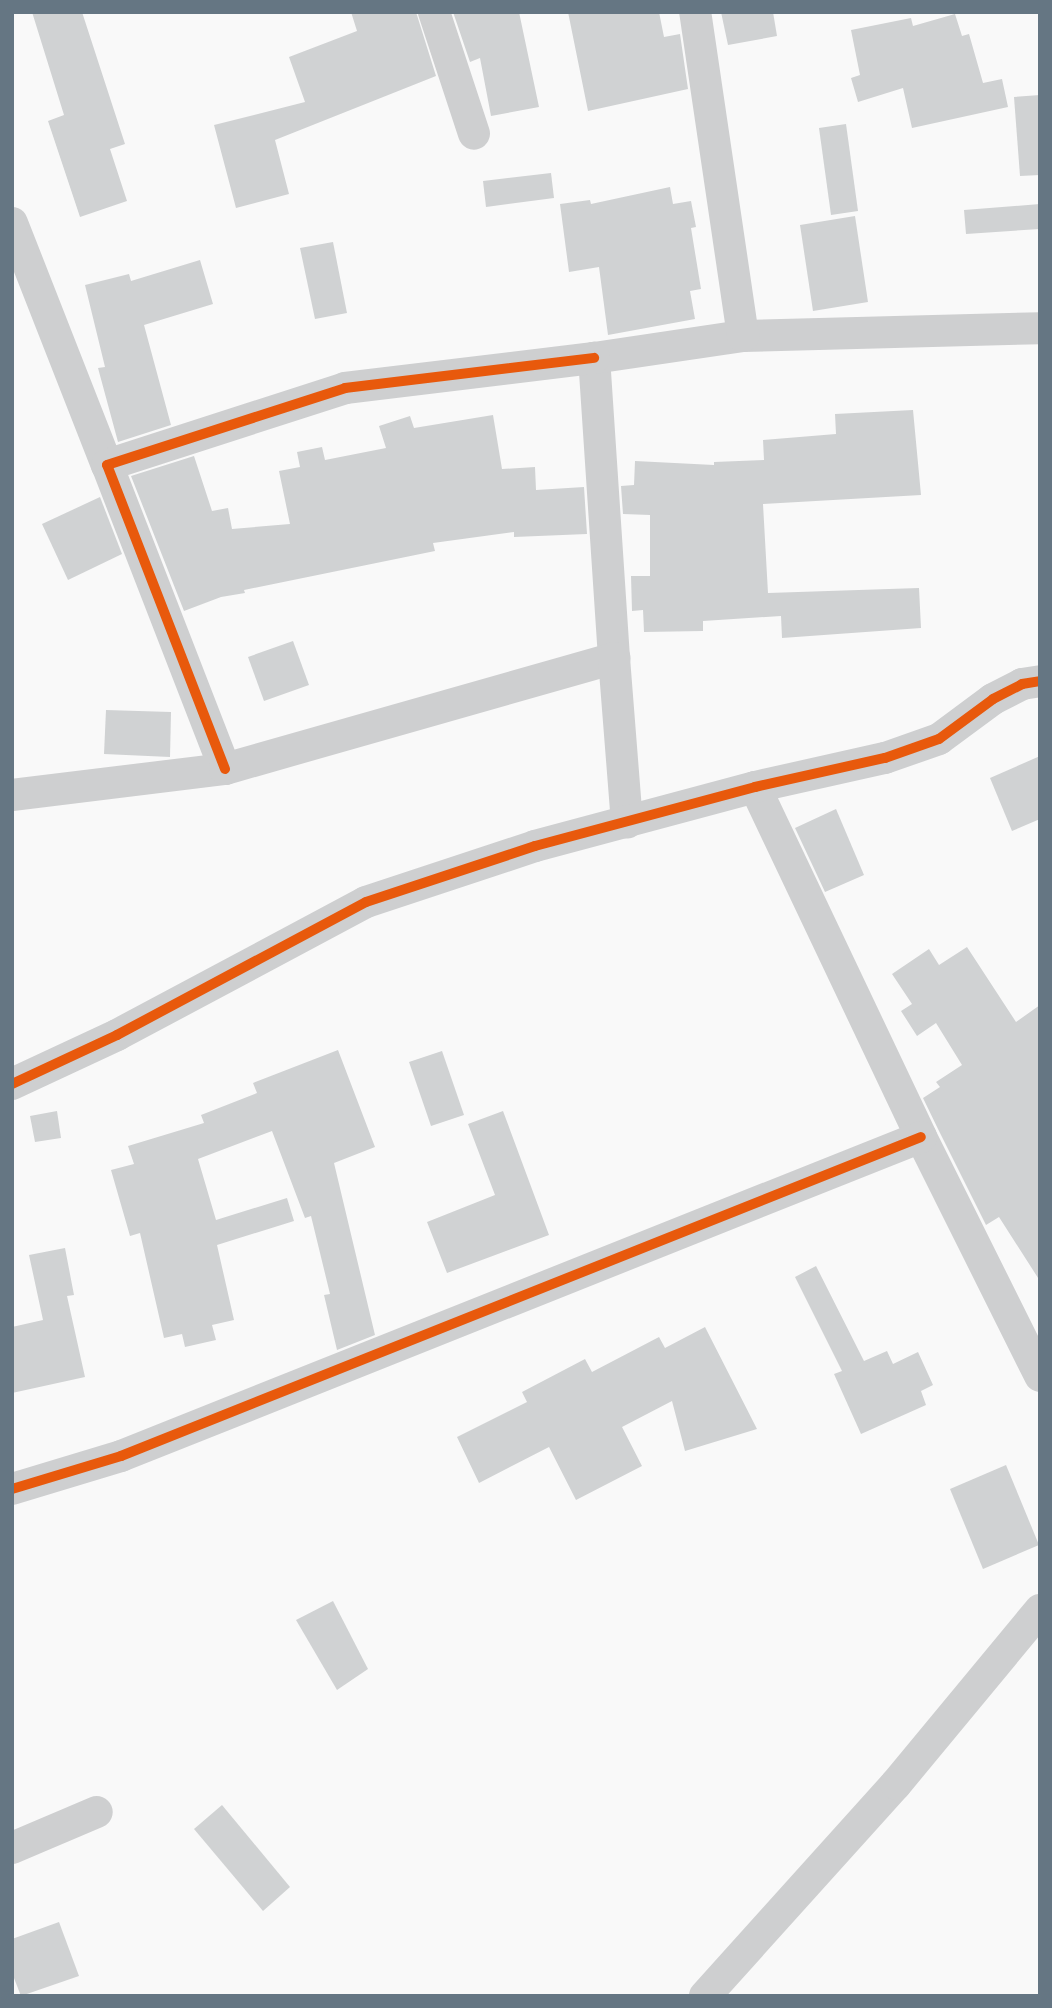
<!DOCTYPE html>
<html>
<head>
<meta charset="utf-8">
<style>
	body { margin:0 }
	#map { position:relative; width:1052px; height:2008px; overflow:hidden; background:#f9f9f9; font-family:"DejaVu Sans",sans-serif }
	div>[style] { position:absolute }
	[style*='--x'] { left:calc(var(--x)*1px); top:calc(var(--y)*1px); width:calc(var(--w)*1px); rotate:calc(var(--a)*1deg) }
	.building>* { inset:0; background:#d0d2d3 }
	.minor>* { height:32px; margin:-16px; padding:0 16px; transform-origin:16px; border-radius:16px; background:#cecfd0 }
	.cycleway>* { height:10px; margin:-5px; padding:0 5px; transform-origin:5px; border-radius:5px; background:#e8590c }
	span { translate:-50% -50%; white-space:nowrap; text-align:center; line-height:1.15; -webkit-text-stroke:7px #fff; paint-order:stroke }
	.frame { position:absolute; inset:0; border:14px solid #657683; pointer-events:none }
</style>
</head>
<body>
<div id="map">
	<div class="building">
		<div style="clip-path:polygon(32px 12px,82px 12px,125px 144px,110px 149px,127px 201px,80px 217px,48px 121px,64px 115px)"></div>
		<div style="clip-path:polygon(351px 12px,416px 12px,436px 76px,275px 140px,289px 194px,236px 208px,214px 125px,305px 102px,289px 57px,357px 31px)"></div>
		<div style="clip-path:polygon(453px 12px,519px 12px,539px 107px,491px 116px,480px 58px,470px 62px)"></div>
		<div style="clip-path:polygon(568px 12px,659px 12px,664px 37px,680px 34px,688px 89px,588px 111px)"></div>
		<div style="clip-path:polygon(721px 12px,773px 12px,777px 36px,728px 45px)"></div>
		<div style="clip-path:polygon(955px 14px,962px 36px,969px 34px,983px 83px,1002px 79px,1008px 107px,912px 128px,903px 88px,858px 102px,851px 78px,860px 75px,851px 30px,911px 18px,913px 26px)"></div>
		<div style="clip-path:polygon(1040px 95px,1040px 175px,1020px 176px,1014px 97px)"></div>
		<div style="clip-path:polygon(846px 124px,858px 211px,831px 215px,819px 128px)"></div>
		<div style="clip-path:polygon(551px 173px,554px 198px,486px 207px,483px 181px)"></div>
		<div style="clip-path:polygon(670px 187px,673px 204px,691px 201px,696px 227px,691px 228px,701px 289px,690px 291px,695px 319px,608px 335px,599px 267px,569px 272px,560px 204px,590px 200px,591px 204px)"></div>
		<div style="clip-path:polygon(1040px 204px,1040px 229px,966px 234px,964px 210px)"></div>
		<div style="clip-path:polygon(855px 216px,868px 302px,813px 311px,800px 225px)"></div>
		<div style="clip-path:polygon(333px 242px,347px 313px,315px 319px,300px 248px)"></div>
		<div style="clip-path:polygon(200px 260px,213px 304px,144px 325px,171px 425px,118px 442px,98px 368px,105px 367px,85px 285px,129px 274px,131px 281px)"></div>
		<div style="clip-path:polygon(913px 410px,921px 495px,763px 504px,768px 593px,919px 588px,921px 628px,782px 638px,781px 616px,703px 621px,703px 631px,644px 632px,643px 610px,632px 611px,631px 576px,650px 576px,650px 515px,623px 514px,621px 486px,634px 485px,635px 461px,714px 465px,714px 462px,764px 460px,763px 440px,836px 434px,835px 414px)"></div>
		<div style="clip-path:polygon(493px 415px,502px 469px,535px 467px,536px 490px,584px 487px,587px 534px,514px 537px,514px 532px,433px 543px,435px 551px,244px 590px,245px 593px,221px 597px,184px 611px,131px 476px,194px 456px,212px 511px,228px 508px,232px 529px,290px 524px,279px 471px,300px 467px,297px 452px,322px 447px,325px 460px,386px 448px,379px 426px,410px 416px,414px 428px)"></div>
		<div style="clip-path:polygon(100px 497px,122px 554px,68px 580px,42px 524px)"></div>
		<div style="clip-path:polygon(293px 641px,309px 685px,264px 701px,248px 657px)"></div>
		<div style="clip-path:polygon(106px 710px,171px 712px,170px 757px,104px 754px)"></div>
		<div style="clip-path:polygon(1040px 756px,1040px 819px,1012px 831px,990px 778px)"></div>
		<div style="clip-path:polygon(836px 809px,864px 875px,825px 892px,795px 828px)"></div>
		<div style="clip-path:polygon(967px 947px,1016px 1022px,1040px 1005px,1040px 1281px,999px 1217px,986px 1225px,938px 1129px,923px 1098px,940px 1087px,936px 1082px,962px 1065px,936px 1023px,917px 1036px,901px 1011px,912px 1004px,892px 974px,929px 949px,939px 965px)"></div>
		<div style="clip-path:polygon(338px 1050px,375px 1147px,334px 1163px,375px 1335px,337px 1350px,324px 1295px,330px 1294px,311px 1216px,305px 1218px,272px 1131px,198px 1159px,216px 1220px,287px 1198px,294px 1221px,217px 1245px,234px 1320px,212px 1325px,216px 1340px,185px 1347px,182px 1334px,164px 1338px,140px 1233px,130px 1236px,111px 1170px,134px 1164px,128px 1146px,204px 1123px,201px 1115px,257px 1093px,253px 1083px)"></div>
		<div style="clip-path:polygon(442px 1051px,464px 1115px,431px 1126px,409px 1062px)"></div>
		<div style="clip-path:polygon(57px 1111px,61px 1138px,35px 1142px,30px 1116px)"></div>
		<div style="clip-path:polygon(503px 1111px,549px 1235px,447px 1273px,427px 1222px,495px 1195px,468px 1124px)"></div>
		<div style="clip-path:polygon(65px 1248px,74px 1295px,67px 1296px,85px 1377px,12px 1393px,12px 1327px,43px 1320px,29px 1255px)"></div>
		<div style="clip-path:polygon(816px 1266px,864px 1361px,887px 1351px,893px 1364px,918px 1352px,933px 1385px,921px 1391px,926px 1405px,861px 1434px,834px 1374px,842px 1371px,795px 1277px)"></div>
		<div style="clip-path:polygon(705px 1327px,757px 1429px,685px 1451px,672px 1401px,622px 1427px,642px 1466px,576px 1500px,549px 1447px,479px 1483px,457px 1437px,527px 1402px,522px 1392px,585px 1359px,592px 1372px,659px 1337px,665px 1348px)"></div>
		<div style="clip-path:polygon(1006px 1465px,1039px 1545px,983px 1569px,950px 1489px)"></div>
		<div style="clip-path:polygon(333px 1601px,368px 1669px,337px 1690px,296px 1620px)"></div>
		<div style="clip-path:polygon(222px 1805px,290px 1887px,263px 1911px,194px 1829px)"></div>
		<div style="clip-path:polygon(59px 1922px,79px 1976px,21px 1996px,12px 1973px,12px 1939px)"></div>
	</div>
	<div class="minor">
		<div style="--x:434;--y:12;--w:128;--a:71.8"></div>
		<div style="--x:12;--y:223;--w:260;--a:68.6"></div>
		<div style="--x:743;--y:336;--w:297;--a:-1.5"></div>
		<div style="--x:614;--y:658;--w:301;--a:-93.8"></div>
		<div style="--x:594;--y:358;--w:151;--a:-8.4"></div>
		<div style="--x:743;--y:336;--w:328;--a:-98.4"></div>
		<div style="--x:225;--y:769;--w:326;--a:-111.2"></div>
		<div style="--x:107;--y:465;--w:250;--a:-17.9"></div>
		<div style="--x:345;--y:388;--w:251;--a:-6.9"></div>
		<div style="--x:755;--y:787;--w:387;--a:64.6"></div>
		<div style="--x:921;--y:1137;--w:267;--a:63.5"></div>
		<div style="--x:12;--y:795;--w:215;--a:-7"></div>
		<div style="--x:225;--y:769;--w:405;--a:-15.9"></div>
		<div style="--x:614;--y:658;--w:165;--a:85.5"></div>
		<div style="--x:12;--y:1084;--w:116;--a:-25"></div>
		<div style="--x:117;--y:1035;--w:282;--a:-28.1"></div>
		<div style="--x:366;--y:902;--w:178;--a:-18.3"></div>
		<div style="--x:535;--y:846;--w:228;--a:-15"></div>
		<div style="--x:755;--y:787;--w:133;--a:-12.6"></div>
		<div style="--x:885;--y:758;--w:57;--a:-19.4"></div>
		<div style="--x:939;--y:739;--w:67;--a:-36.5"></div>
		<div style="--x:993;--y:699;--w:33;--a:-27"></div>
		<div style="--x:1022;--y:684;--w:18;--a:-9"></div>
		<div style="--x:12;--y:1489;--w:114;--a:-16.8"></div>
		<div style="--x:121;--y:1456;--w:861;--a:-21.74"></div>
		<div style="--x:12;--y:1848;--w:92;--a:-23"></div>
		<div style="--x:705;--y:1996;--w:285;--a:-48"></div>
		<div style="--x:896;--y:1784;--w:226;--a:-50.4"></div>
	</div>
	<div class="cycleway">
		<div style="--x:225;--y:769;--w:326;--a:-111.2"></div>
		<div style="--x:107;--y:465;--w:250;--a:-17.9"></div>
		<div style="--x:345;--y:388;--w:251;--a:-6.9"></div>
		<div style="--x:12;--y:1084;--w:116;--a:-25"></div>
		<div style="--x:117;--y:1035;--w:282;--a:-28.1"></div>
		<div style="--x:366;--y:902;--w:178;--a:-18.3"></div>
		<div style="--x:535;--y:846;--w:228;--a:-15"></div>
		<div style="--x:755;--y:787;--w:133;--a:-12.6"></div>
		<div style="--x:885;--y:758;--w:57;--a:-19.4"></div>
		<div style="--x:939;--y:739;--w:67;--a:-36.5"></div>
		<div style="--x:993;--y:699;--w:33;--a:-27"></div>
		<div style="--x:1022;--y:684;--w:18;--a:-9"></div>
		<div style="--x:12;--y:1489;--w:114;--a:-16.8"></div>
		<div style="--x:121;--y:1456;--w:861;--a:-21.74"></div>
	</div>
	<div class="frame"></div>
</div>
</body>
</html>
